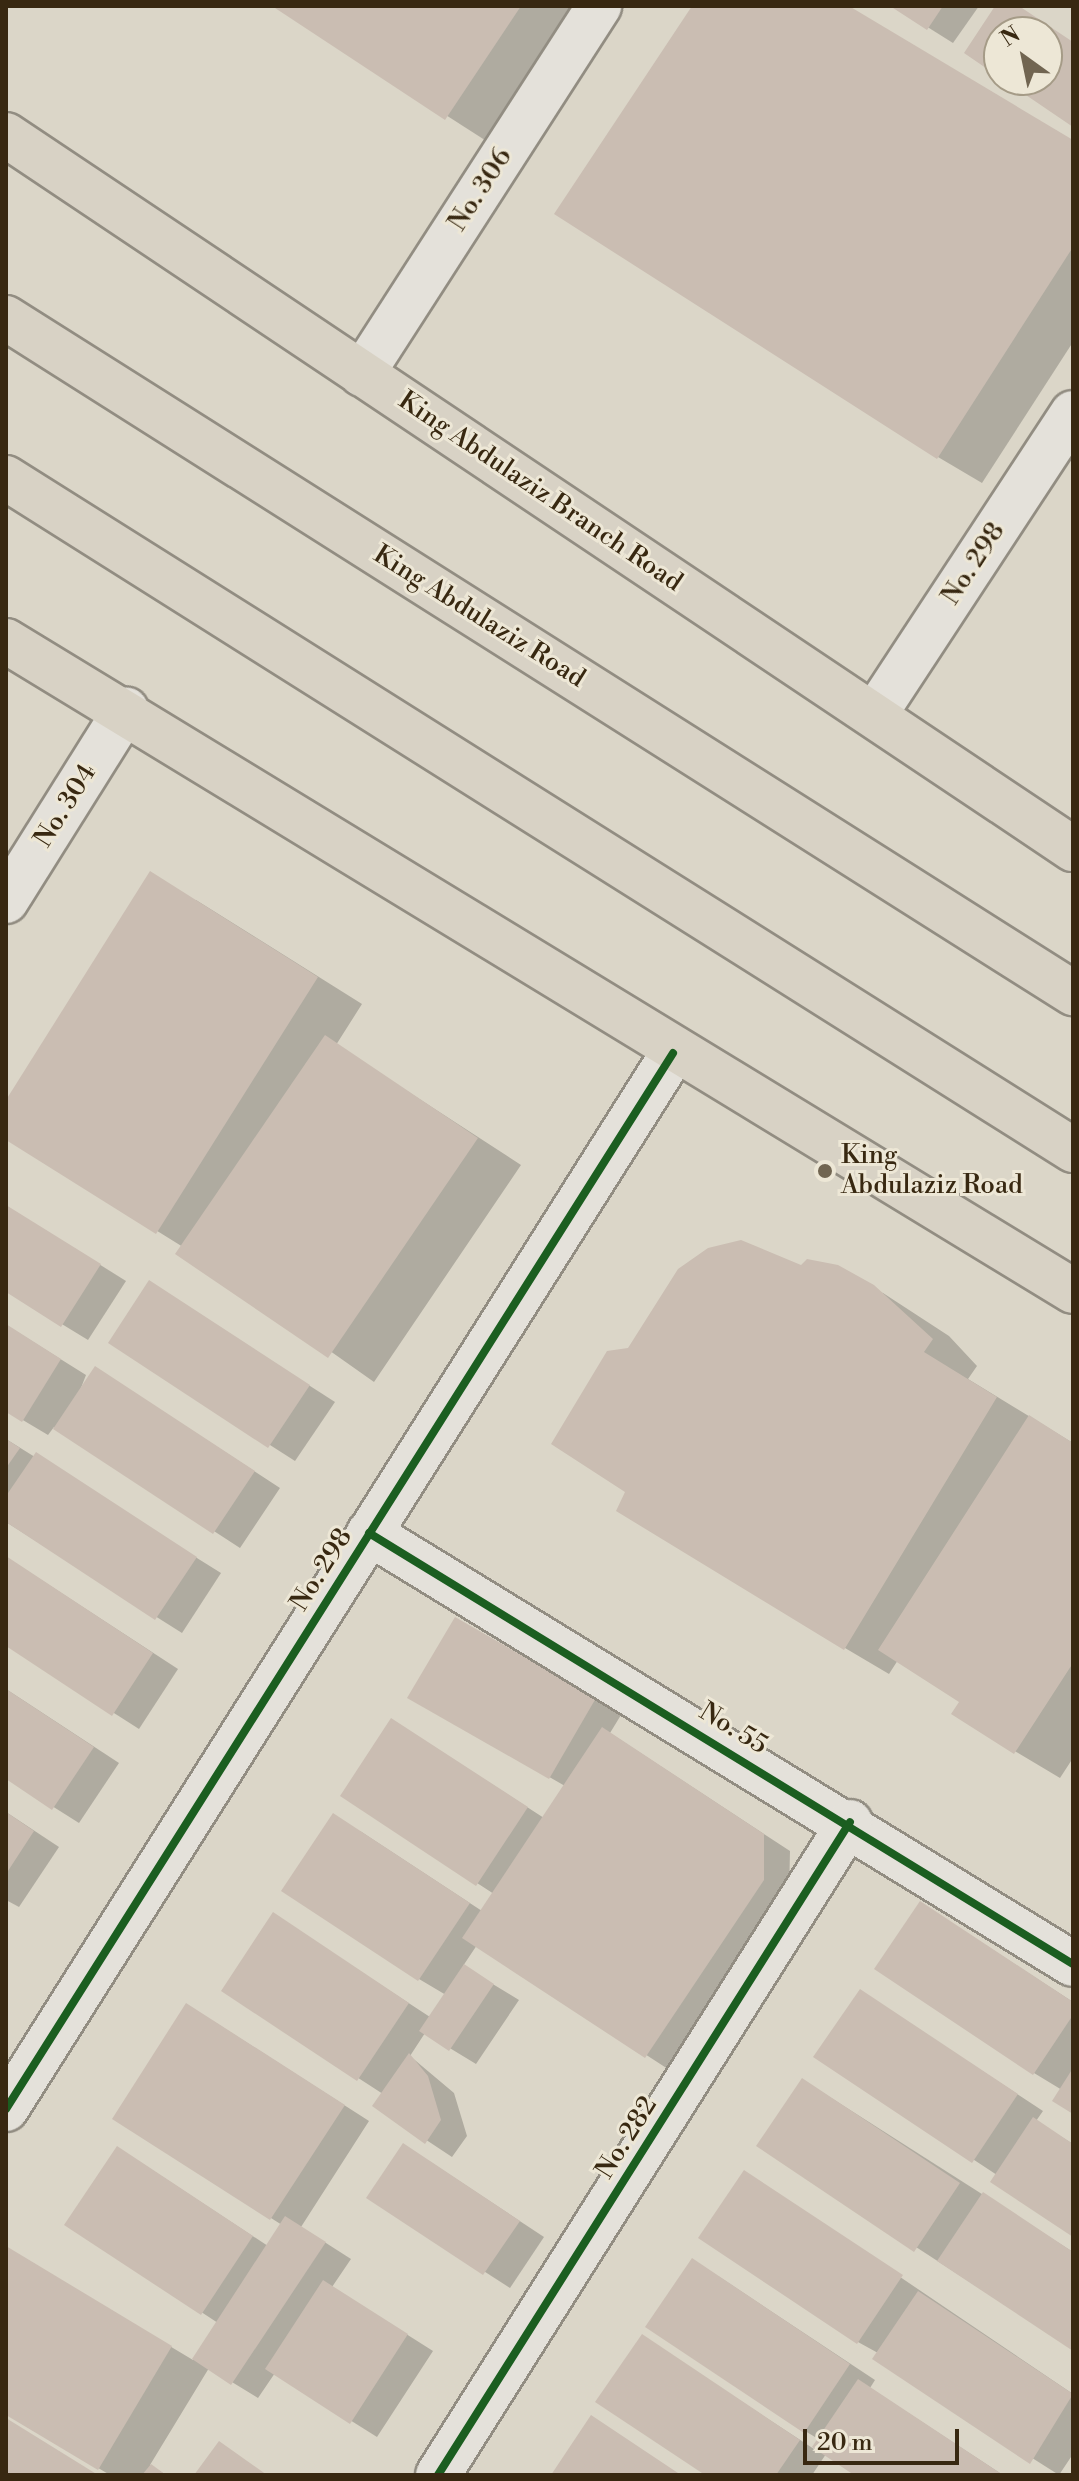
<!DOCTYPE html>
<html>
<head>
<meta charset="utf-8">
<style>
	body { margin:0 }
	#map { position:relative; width:1079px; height:2481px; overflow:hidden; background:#dbd6c8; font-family:"Libre Bodoni",serif }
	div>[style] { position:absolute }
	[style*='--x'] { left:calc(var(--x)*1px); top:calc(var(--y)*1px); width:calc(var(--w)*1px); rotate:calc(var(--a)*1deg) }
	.shadow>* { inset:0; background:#0003 }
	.building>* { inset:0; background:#cabdb2 }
	.roads { filter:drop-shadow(2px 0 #928d82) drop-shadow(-2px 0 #928d82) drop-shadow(0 2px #928d82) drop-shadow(0 -2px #928d82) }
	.minor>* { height:44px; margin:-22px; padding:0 22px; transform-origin:22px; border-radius:22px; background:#e4e1da }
	.major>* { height:44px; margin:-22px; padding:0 22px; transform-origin:22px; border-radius:22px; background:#d8d2c5 }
	.cycleway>* { height:8px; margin:-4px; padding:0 4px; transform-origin:4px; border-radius:4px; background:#1b5e20 }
	.dots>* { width:22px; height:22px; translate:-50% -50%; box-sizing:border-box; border:4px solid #ede7d6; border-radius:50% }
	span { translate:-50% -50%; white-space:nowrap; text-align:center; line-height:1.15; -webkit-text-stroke:6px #ede7d6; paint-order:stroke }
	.street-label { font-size:26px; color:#382811 }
	.poi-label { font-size:26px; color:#382811 }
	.left { translate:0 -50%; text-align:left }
	.frame { position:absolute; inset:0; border:8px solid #382811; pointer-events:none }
	.north { position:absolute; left:983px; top:16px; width:80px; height:80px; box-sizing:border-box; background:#ede7d6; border:2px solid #a59b87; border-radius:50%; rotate:327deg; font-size:22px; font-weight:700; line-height:32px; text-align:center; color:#382811 }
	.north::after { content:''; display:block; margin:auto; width:28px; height:36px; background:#716551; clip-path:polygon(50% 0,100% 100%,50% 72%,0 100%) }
	.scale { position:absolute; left:803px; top:2429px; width:156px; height:36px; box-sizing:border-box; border:4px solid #382811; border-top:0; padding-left:10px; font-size:24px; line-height:28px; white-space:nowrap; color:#382811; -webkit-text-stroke:6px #ede7d6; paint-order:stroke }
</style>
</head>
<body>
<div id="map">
	<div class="shadow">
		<div style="clip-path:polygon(276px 6px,583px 6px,491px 144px)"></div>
		<div style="clip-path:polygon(695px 6px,847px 6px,1073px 141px,1073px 342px,982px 483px,938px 457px)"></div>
		<div style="clip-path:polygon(894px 6px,979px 6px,953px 43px)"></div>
		<div style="clip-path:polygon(196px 900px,362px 1004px,336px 1045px,521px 1165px,374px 1382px,183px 1247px,6px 1137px,6px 1103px)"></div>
		<div style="clip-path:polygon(6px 1206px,126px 1281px,88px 1340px,6px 1290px)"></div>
		<div style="clip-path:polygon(802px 1267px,883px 1293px,949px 1336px,977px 1366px,968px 1379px,1073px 1443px,1073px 1758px,1060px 1778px,953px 1714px,961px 1701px,898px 1660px,889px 1674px,845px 1648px,627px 1491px,629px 1349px)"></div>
		<div style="clip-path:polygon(150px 1283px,335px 1402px,295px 1461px,111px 1343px)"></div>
		<div style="clip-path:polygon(6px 1325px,86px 1375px,79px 1393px,96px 1368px,280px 1488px,240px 1548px,54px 1427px,48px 1435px,6px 1410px)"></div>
		<div style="clip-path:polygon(6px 1439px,221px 1573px,182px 1633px,6px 1522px)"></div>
		<div style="clip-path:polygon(6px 1557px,178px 1669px,139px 1729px,6px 1644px)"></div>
		<div style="clip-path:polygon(455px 1619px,621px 1715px,610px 1733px,790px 1851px,789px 1895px,671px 2071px,477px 1945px,463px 1966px,519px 2000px,476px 2064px,425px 2033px,410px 2056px,454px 2093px,467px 2136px,452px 2157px,375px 2106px,383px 2094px,224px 1991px,274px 1915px,430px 2017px,446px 1995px,419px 1979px,360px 1831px,482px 1911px,494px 1894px,343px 1796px,392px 1720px,544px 1818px,565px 1786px,410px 1697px)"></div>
		<div style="clip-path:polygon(6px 1689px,119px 1763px,79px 1823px,6px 1777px)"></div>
		<div style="clip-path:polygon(6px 1812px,59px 1847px,19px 1907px,6px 1900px)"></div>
		<div style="clip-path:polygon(921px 1903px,1073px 2002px,1073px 2112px,1062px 2090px,1034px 2073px)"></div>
		<div style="clip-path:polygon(860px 1991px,1043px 2111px,1036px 2121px,1073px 2144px,1073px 2234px,997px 2175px,816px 2056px)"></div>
		<div style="clip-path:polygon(213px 2021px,369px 2121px,301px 2227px,351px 2259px,332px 2287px,433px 2351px,377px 2437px,275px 2373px,258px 2398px,209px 2368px,150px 2465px,166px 2475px,110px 2475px,6px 2413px,6px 2248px,193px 2360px,218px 2323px,67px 2224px,143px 2164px,268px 2246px,282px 2225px,271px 2218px)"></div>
		<div style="clip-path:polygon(803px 2080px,1073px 2252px,1073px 2349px,759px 2145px)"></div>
		<div style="clip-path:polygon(429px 2161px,544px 2237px,510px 2288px,369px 2197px)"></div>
		<div style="clip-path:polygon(745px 2172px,1073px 2394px,1073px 2454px,1059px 2475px,875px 2358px,878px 2353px,858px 2342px)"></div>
		<div style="clip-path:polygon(718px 2276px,875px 2380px,870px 2388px,1003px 2475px,858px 2475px,826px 2454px,812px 2475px,708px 2475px,643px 2337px,814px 2449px,820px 2440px,805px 2431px)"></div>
	</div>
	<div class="building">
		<div style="clip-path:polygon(272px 6px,521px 6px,445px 120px)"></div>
		<div style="clip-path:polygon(692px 6px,849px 6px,1073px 140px,1073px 247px,937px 459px,554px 214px)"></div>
		<div style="clip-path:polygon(890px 6px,943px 6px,927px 30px)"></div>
		<div style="clip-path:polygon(995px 6px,1019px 6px,1073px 42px,1073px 127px,1004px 80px,1047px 80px,1047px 32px,999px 32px,999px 77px,964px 53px)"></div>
		<div style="clip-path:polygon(150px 871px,318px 977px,156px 1234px,6px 1140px,6px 1100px)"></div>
		<div style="clip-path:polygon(325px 1035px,478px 1138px,328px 1358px,175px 1254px)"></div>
		<div style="clip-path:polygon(6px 1205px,101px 1264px,61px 1327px,6px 1292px)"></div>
		<div style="clip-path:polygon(741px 1240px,801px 1265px,807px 1259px,838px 1265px,874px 1285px,933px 1339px,924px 1352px,997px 1397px,844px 1650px,616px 1511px,625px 1492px,551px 1444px,607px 1351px,628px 1348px,678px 1269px,708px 1248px)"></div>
		<div style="clip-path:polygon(149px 1280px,310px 1385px,268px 1448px,108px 1343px)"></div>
		<div style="clip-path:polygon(6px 1324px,61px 1359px,22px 1422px,6px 1412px)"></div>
		<div style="clip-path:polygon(95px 1366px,255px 1471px,213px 1534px,53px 1429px)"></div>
		<div style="clip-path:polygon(1029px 1415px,1073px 1443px,1073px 1663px,1014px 1754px,951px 1714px,959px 1702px,878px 1650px)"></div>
		<div style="clip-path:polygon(6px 1439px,20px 1448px,6px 1468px)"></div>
		<div style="clip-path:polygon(36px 1452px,197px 1557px,155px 1620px,6px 1522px,6px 1496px)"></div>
		<div style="clip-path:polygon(6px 1556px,153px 1653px,112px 1716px,6px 1646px)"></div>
		<div style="clip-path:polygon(455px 1617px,596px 1698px,549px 1779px,407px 1698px)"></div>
		<div style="clip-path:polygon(6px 1689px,94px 1747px,52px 1810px,6px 1779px)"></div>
		<div style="clip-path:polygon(391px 1718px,528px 1807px,476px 1886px,340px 1796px)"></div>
		<div style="clip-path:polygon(602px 1727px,764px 1834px,764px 1880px,645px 2058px,462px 1938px)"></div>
		<div style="clip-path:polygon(6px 1812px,34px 1831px,6px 1874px)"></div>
		<div style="clip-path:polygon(333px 1813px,470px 1903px,418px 1981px,281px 1891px)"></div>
		<div style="clip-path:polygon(920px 1901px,1073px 2002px,1073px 2015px,1033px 2075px,874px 1969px)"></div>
		<div style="clip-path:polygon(273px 1912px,409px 2003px,357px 2081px,221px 1991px)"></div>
		<div style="clip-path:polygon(464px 1964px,494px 1984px,449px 2051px,419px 2031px)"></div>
		<div style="clip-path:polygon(860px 1989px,1018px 2094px,972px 2163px,813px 2057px)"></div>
		<div style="clip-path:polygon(186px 2003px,345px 2105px,270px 2220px,112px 2119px)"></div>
		<div style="clip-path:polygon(409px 2053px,428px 2076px,441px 2120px,425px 2144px,372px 2106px)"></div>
		<div style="clip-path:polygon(1073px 2068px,1073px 2114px,1052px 2101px)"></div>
		<div style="clip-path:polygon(802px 2078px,960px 2183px,914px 2252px,756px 2146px)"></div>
		<div style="clip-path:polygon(1033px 2117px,1073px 2144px,1073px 2237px,990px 2182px)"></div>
		<div style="clip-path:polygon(403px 2143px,520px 2221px,483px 2275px,366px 2198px)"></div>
		<div style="clip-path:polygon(117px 2146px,253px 2236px,201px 2315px,64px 2225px)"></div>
		<div style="clip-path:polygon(744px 2170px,903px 2275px,857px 2344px,698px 2238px)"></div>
		<div style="clip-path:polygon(983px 2192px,1073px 2252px,1073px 2351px,937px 2261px)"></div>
		<div style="clip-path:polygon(285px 2216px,326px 2242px,231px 2385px,192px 2359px)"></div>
		<div style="clip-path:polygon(6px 2246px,172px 2346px,98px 2470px,6px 2415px)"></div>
		<div style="clip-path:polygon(692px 2258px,850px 2364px,804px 2433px,645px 2327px)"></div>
		<div style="clip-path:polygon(323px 2280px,408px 2334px,350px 2424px,265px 2369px)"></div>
		<div style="clip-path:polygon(918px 2291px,1073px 2394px,1030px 2464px,872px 2359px)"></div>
		<div style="clip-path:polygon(642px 2334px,800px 2440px,776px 2475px,705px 2475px,595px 2402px)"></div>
		<div style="clip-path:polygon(858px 2379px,1003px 2475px,854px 2475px,812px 2447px)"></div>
		<div style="clip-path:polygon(591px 2415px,681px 2475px,551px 2475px)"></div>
		<div style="clip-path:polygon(6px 2418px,98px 2475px,6px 2475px)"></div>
		<div style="clip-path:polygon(219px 2441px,267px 2475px,194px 2475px)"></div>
		<div style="clip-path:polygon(151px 2464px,166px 2475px,142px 2475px)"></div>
	</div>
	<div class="roads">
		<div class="minor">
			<div style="--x:362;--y:374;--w:438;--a:-57.2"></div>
			<div style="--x:875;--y:714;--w:360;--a:-56.7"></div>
			<div style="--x:6;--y:901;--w:226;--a:-57.9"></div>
			<div style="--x:369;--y:1533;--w:825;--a:31.48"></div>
			<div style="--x:6;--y:2109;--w:1249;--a:-57.72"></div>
			<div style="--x:438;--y:2475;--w:772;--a:-57.75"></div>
		</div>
		<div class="major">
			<div style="--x:6;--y:135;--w:1284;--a:33.79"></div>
			<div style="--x:6;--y:318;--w:1263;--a:32.32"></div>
			<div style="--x:6;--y:478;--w:1261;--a:32.2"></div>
			<div style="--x:6;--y:641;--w:1249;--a:31.35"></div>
		</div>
	</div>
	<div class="cycleway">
		<div style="--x:369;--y:1533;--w:825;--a:31.48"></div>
		<div style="--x:6;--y:2109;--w:1249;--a:-57.72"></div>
		<div style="--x:438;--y:2475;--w:772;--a:-57.75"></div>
	</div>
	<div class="dots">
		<div style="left:825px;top:1171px;background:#716551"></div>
	</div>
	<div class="street-label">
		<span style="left:481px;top:190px;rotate:-57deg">No. 306</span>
		<span style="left:540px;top:492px;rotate:34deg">King Abdulaziz Branch Road</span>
		<span style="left:974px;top:564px;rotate:-57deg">No. 298</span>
		<span style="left:479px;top:617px;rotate:32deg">King Abdulaziz Road</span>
		<span style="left:66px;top:806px;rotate:-58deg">No. 304</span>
		<span style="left:322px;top:1570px;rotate:-58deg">No. 298</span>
		<span style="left:733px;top:1729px;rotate:31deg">No. 55</span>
		<span style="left:627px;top:2138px;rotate:-58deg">No. 282</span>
	</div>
	<div class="poi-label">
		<span class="left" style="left:841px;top:1171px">King<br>Abdulaziz Road</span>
	</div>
	<div class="frame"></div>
	<div class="north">N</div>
	<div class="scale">20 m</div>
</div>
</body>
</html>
